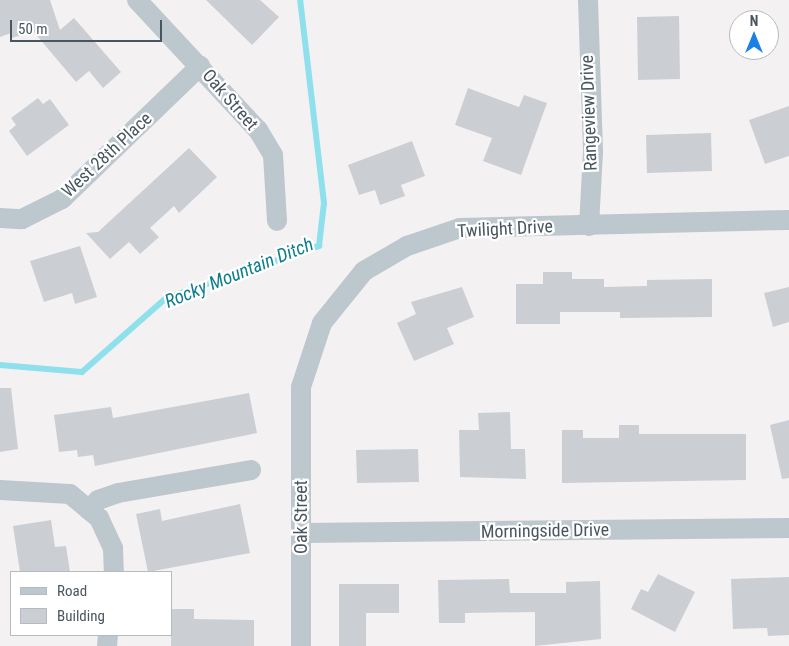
<!DOCTYPE html>
<html>
<head>
<meta charset="utf-8">
<style>
	body { margin:0 }
	#map { position:relative; width:789px; height:646px; overflow:hidden; background:#f4f1f2; font-family:"Roboto Condensed",sans-serif }
	div>[style] { position:absolute }
	[style*='--x'] { left:calc(var(--x)*1px); top:calc(var(--y)*1px); width:calc(var(--w)*1px); rotate:calc(var(--a)*1deg) }
	.stream>* { height:6px; margin:-3px; padding:0 3px; transform-origin:3px; border-radius:3px; background:#8ee0ed }
	.building>* { inset:0; background:#cbcfd4 }
	.minor>* { height:20px; margin:-10px; padding:0 10px; transform-origin:10px; border-radius:10px; background:#bdc7ce }
	span { translate:-50% -50%; white-space:nowrap; text-align:center; line-height:1.15; -webkit-text-stroke:4.5px #fff; paint-order:stroke }
	.street-label { font-size:18px; color:#49565f }
	.water-label { font-size:19px; color:#0d7d8f; font-style:italic }
	.legend { position:absolute; left:10px; top:571px; width:162px; height:65px; box-sizing:border-box; background:#fff; border:1px solid #b6bbbf; margin:0; padding:6px 9px; list-style:none; font-size:15px; color:#49565f }
	.legend li { display:flex; align-items:center; gap:10px; height:25px }
	.legend b { width:25px; border:1px solid #b6bbbf }
	.north { position:absolute; left:729px; top:10px; width:50px; height:50px; box-sizing:border-box; background:#fff; border:1px solid #b6bbbf; border-radius:50%; rotate:0deg; font-size:14px; font-weight:700; line-height:20px; text-align:center; color:#49565f }
	.north::after { content:''; display:block; margin:auto; width:18px; height:22px; background:#1980e6; clip-path:polygon(50% 0,100% 100%,50% 72%,0 100%) }
	.scale { position:absolute; left:10px; top:20px; width:152px; height:22px; box-sizing:border-box; border:2px solid #49565f; border-top:0; padding-left:6px; font-size:15px; line-height:18px; white-space:nowrap; color:#49565f; -webkit-text-stroke:4px #fff; paint-order:stroke }
</style>
</head>
<body>
<div id="map">
	<div class="stream">
		<div style="--x:0;--y:365;--w:82;--a:4.9"></div>
		<div style="--x:82;--y:372;--w:112;--a:-41.4"></div>
		<div style="--x:166;--y:298;--w:162;--a:-18.8"></div>
		<div style="--x:319;--y:246;--w:43;--a:-83.4"></div>
		<div style="--x:324;--y:203;--w:204;--a:-96.7"></div>
	</div>
	<div class="building">
		<div style="clip-path:polygon(0 0,50px 0,60px 30px,74px 18px,121px 72px,103px 88px,89px 71px,76px 82px,33px 31px,12px 38px,11px 33px,0 37px)"></div>
		<div style="clip-path:polygon(206px 0,260px 0,279px 17px,252px 45px)"></div>
		<div style="clip-path:polygon(679px 16px,680px 79px,638px 80px,637px 17px)"></div>
		<div style="clip-path:polygon(468px 88px,519px 107px,524px 95px,547px 103px,521px 175px,483px 161px,492px 138px,455px 125px)"></div>
		<div style="clip-path:polygon(38px 98px,43px 104px,50px 99px,69px 125px,27px 156px,9px 131px,16px 125px,11px 118px)"></div>
		<div style="clip-path:polygon(789px 106px,789px 156px,765px 164px,749px 120px)"></div>
		<div style="clip-path:polygon(711px 133px,712px 171px,647px 173px,646px 135px)"></div>
		<div style="clip-path:polygon(412px 141px,425px 176px,401px 185px,405px 196px,380px 205px,375px 190px,359px 195px,348px 165px)"></div>
		<div style="clip-path:polygon(189px 148px,217px 177px,179px 213px,174px 206px,150px 228px,159px 237px,140px 254px,129px 242px,110px 259px,86px 233px,98px 232px)"></div>
		<div style="clip-path:polygon(80px 246px,97px 297px,75px 304px,72px 293px,44px 302px,30px 261px)"></div>
		<div style="clip-path:polygon(543px 272px,572px 272px,572px 279px,604px 279px,604px 287px,647px 286px,647px 280px,712px 279px,712px 317px,620px 318px,620px 312px,560px 312px,560px 324px,516px 324px,516px 284px,543px 284px)"></div>
		<div style="clip-path:polygon(462px 287px,474px 317px,447px 328px,454px 344px,414px 361px,397px 323px,416px 314px,411px 302px)"></div>
		<div style="clip-path:polygon(789px 287px,789px 322px,773px 327px,764px 293px)"></div>
		<div style="clip-path:polygon(0 388px,11px 388px,18px 449px,0 452px)"></div>
		<div style="clip-path:polygon(249px 393px,257px 433px,95px 466px,93px 455px,78px 457px,77px 450px,59px 452px,54px 415px,111px 407px,113px 418px)"></div>
		<div style="clip-path:polygon(510px 412px,511px 449px,525px 449px,526px 479px,460px 477px,459px 430px,479px 430px,478px 413px)"></div>
		<div style="clip-path:polygon(789px 420px,789px 478px,782px 479px,770px 425px)"></div>
		<div style="clip-path:polygon(619px 425px,639px 425px,639px 434px,746px 434px,746px 480px,562px 483px,562px 430px,583px 430px,583px 438px,619px 438px)"></div>
		<div style="clip-path:polygon(418px 449px,419px 482px,357px 483px,356px 450px)"></div>
		<div style="clip-path:polygon(240px 504px,250px 553px,148px 572px,136px 514px,160px 509px,162px 521px)"></div>
		<div style="clip-path:polygon(51px 520px,55px 547px,66px 546px,70px 572px,20px 572px,13px 526px)"></div>
		<div style="clip-path:polygon(658px 574px,695px 592px,675px 632px,631px 609px,641px 589px,648px 592px)"></div>
		<div style="clip-path:polygon(789px 577px,789px 635px,768px 636px,767px 628px,733px 629px,731px 579px)"></div>
		<div style="clip-path:polygon(509px 579px,510px 593px,566px 593px,566px 582px,600px 581px,601px 639px,535px 646px,535px 612px,465px 613px,465px 623px,439px 623px,438px 580px)"></div>
		<div style="clip-path:polygon(339px 584px,399px 584px,399px 613px,366px 613px,366px 646px,339px 646px)"></div>
		<div style="clip-path:polygon(171px 609px,194px 609px,194px 619px,254px 620px,254px 646px,171px 646px)"></div>
	</div>
	<div class="minor">
		<div style="--x:137;--y:0;--w:178;--a:47.1"></div>
		<div style="--x:258;--y:130;--w:29;--a:59"></div>
		<div style="--x:273;--y:155;--w:66;--a:86.5"></div>
		<div style="--x:588;--y:0;--w:152;--a:88.1"></div>
		<div style="--x:593;--y:152;--w:74;--a:93.1"></div>
		<div style="--x:0;--y:218;--w:22;--a:3"></div>
		<div style="--x:22;--y:219;--w:45;--a:-26.6"></div>
		<div style="--x:62;--y:199;--w:192;--a:-43.9"></div>
		<div style="--x:0;--y:490;--w:70;--a:3.3"></div>
		<div style="--x:70;--y:494;--w:38;--a:40"></div>
		<div style="--x:99;--y:518;--w:33;--a:65"></div>
		<div style="--x:113;--y:548;--w:24;--a:88"></div>
		<div style="--x:89;--y:510;--w:13;--a:-48"></div>
		<div style="--x:98;--y:500;--w:21;--a:-19"></div>
		<div style="--x:118;--y:493;--w:135;--a:-9.8"></div>
		<div style="--x:302;--y:533;--w:487;--a:-0.6"></div>
		<div style="--x:107;--y:646;--w:11;--a:-85"></div>
		<div style="--x:301;--y:646;--w:259;--a:-90"></div>
		<div style="--x:301;--y:387;--w:67;--a:-71.8"></div>
		<div style="--x:322;--y:323;--w:67;--a:-51.1"></div>
		<div style="--x:364;--y:271;--w:50;--a:-30.2"></div>
		<div style="--x:407;--y:246;--w:56;--a:-18.8"></div>
		<div style="--x:460;--y:228;--w:329;--a:-1.4"></div>
	</div>
	<div class="street-label">
		<span style="left:230px;top:100px;rotate:49deg">Oak Street</span>
		<span style="left:589px;top:113px;rotate:-92deg">Rangeview Drive</span>
		<span style="left:107px;top:155px;rotate:-43deg">West 28th Place</span>
		<span style="left:505px;top:229px;rotate:-3deg">Twilight Drive</span>
		<span style="left:301px;top:517px;rotate:-90deg">Oak Street</span>
		<span style="left:545px;top:531px;rotate:-1deg">Morningside Drive</span>
	</div>
	<div class="water-label">
		<span style="left:239px;top:273px;rotate:-22deg">Rocky Mountain Ditch</span>
	</div>
	<ul class="legend">
	<li><b style="height:6px;background:#bdc7ce"></b>Road</li>
	<li><b style="height:14px;background:#cbcfd4"></b>Building</li>
	</ul>
	<div class="north">N</div>
	<div class="scale">50 m</div>
</div>
</body>
</html>
